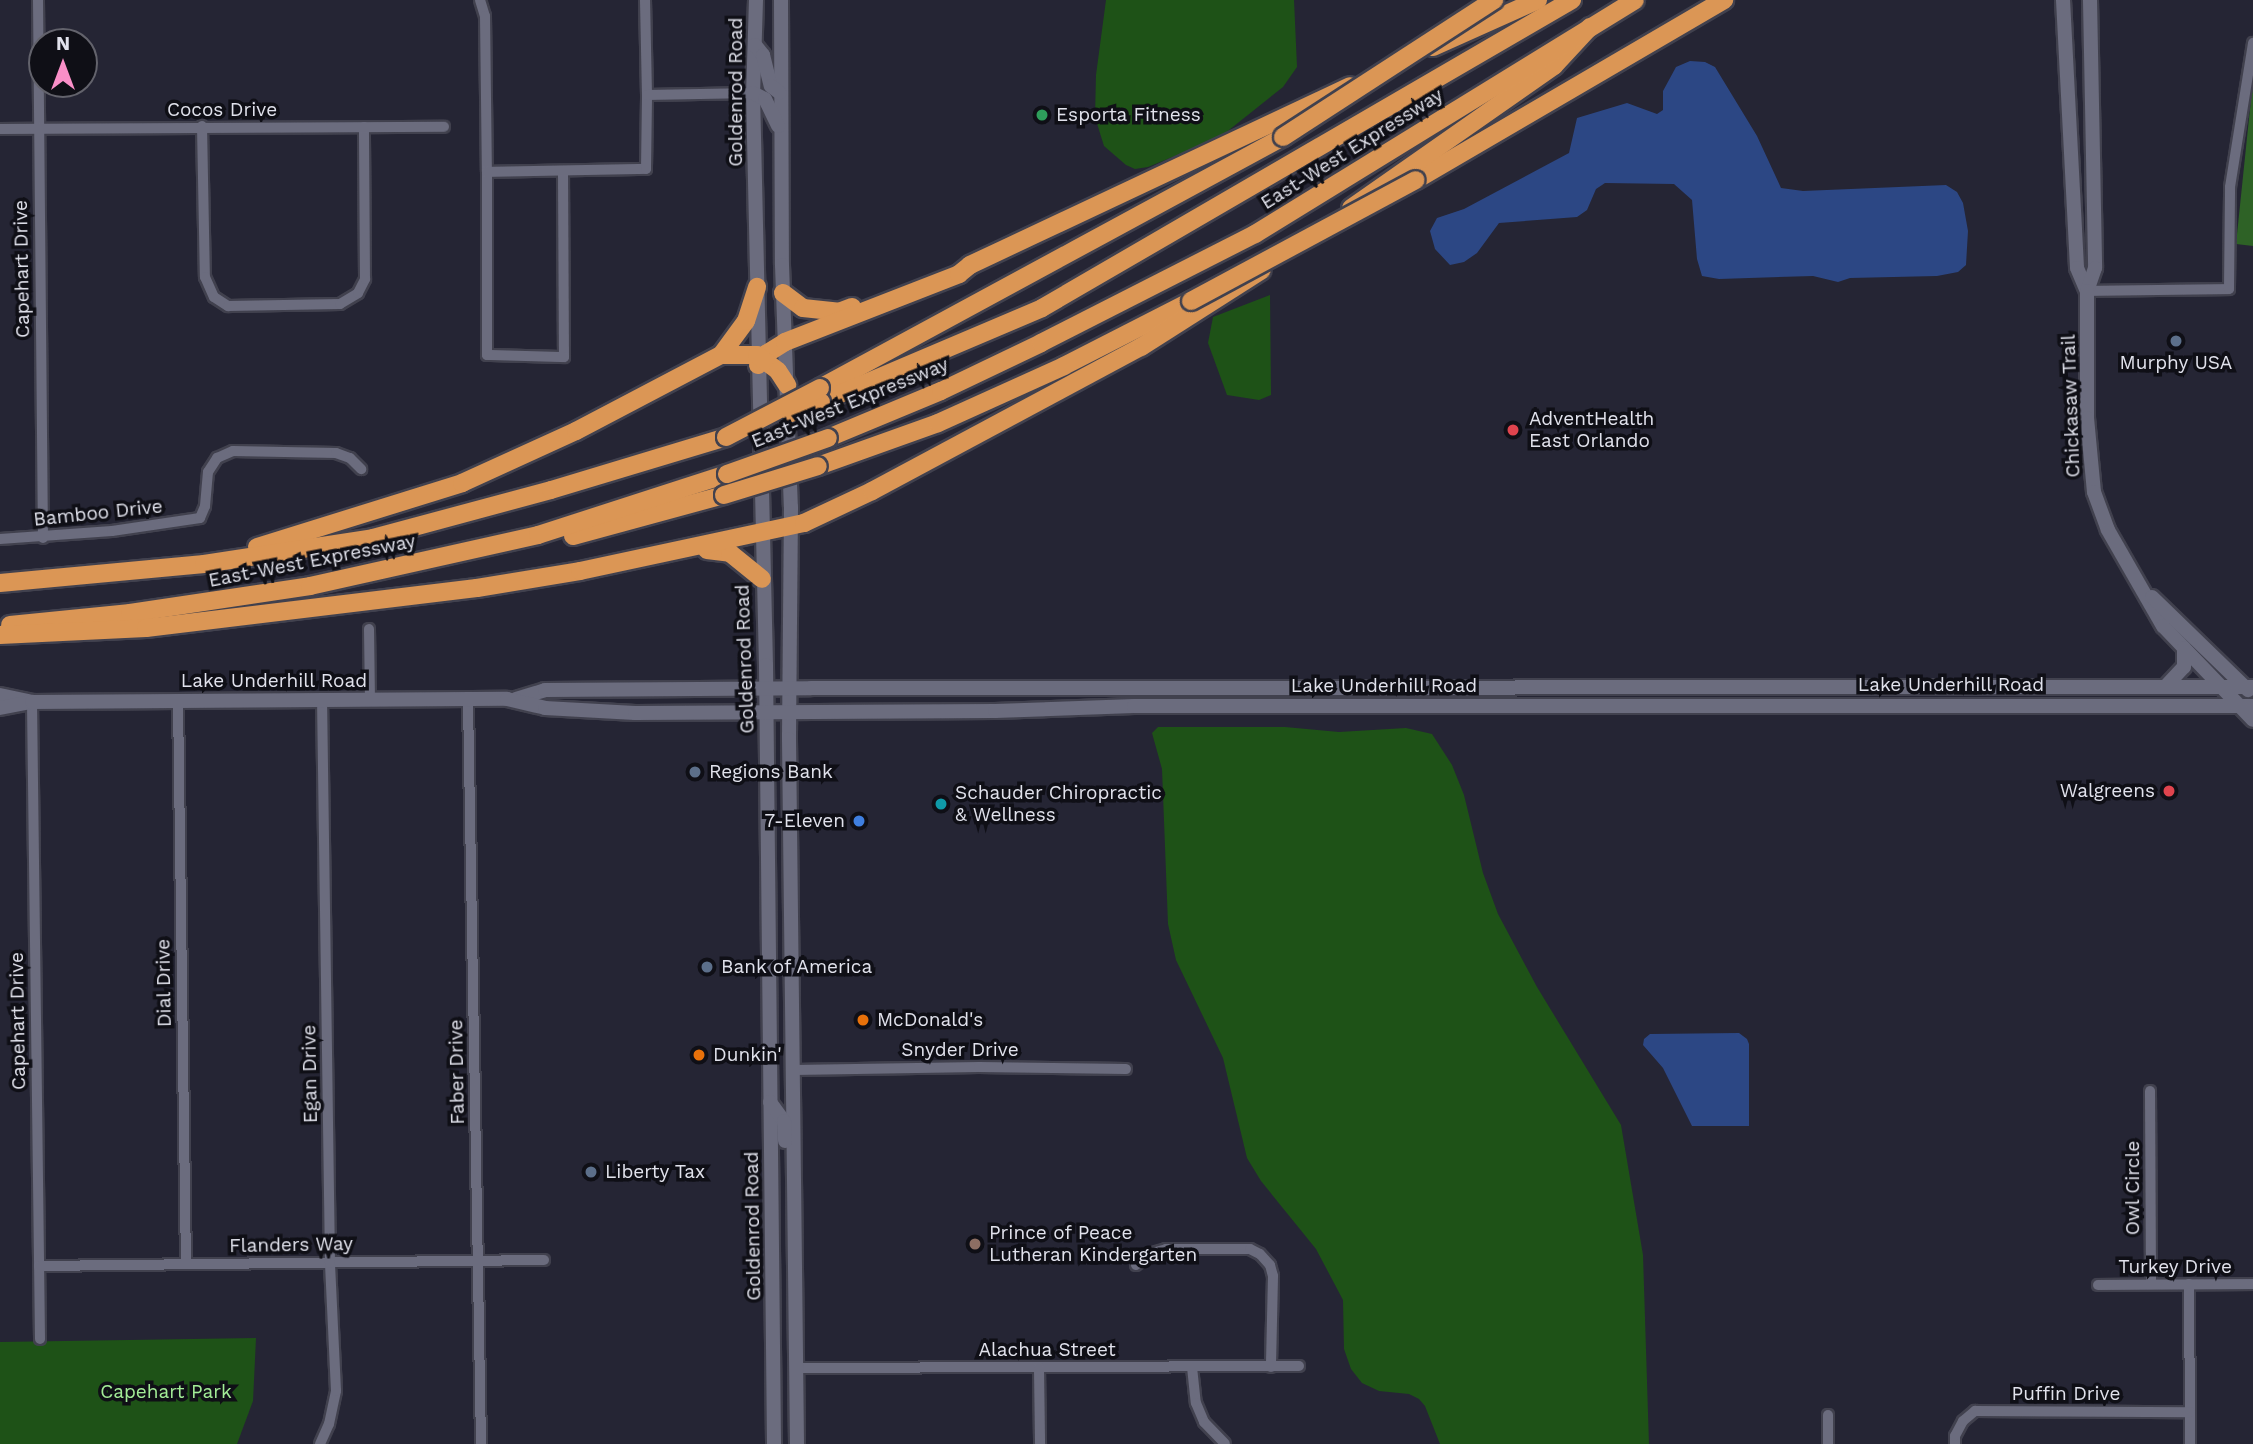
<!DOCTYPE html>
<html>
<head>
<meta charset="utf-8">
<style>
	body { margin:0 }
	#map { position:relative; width:2253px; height:1444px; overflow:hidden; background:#252534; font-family:"Work Sans",sans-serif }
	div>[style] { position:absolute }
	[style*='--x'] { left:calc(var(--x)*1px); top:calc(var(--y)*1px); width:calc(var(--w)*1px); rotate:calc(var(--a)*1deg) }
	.green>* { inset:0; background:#1e5217 }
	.forest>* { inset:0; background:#2e6226 }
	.water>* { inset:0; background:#2c4784 }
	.roads { filter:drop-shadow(2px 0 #41414e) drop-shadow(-2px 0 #41414e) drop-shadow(0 2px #41414e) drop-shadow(0 -2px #41414e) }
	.street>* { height:10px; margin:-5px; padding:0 5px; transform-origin:5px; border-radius:5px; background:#6b6c7e }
	.secondary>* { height:14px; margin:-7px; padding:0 7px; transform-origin:7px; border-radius:7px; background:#6b6c7e }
	.highway>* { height:18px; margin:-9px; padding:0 9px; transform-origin:9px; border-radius:9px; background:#db9655 }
	.bridges { filter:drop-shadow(2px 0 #41414e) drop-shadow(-2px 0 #41414e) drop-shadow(0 2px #41414e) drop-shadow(0 -2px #41414e) }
	.highway-bridge>* { height:18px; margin:-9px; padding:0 9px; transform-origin:9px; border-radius:9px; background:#db9655 }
	.dots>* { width:19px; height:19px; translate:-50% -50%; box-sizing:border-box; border:4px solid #0f0f16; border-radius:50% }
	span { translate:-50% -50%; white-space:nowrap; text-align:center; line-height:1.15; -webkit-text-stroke:7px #0f0f16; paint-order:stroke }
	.street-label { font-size:19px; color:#e1e2ec }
	.poi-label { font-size:19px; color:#e1e2ec }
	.left { translate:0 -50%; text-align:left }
	.right { translate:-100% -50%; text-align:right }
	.park-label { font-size:19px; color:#a3ed97 }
	.north { position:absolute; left:28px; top:28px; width:70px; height:70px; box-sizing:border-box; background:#0f0f16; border:2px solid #63636c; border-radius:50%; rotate:0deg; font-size:19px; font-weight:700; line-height:28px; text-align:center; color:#e1e2ec }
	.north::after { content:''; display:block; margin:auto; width:24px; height:32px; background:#fa8fc8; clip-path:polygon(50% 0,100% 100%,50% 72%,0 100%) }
</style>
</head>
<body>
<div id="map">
	<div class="green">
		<div style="clip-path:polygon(1106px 0,1294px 0,1297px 67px,1283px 87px,1219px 138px,1148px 167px,1135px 169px,1126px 165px,1104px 146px,1095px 117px,1096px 75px)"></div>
		<div style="clip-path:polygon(1270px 295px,1271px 395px,1259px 400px,1227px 395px,1208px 343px,1213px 317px)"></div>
		<div style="clip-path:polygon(1158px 727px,1285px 727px,1339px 732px,1406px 728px,1432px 734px,1452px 765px,1464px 795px,1483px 873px,1498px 914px,1537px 987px,1621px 1125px,1643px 1255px,1649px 1444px,1440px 1444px,1425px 1406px,1419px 1399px,1409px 1394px,1379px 1391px,1362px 1383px,1351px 1369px,1344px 1349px,1343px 1300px,1316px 1249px,1261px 1181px,1247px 1158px,1223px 1058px,1176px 960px,1168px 924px,1162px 769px,1152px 733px)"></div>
		<div style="clip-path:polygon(256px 1338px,253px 1401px,237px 1444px,0 1444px,0 1342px)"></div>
	</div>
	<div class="forest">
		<div style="clip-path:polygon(2253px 80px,2253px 246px,2236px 244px)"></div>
	</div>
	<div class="water">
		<div style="clip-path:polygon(1690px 61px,1705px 62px,1715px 67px,1757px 136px,1781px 188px,1803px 191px,1946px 185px,1957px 192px,1963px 203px,1968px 231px,1966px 265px,1958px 272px,1937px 276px,1850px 278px,1838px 282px,1813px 276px,1719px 279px,1702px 276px,1697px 259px,1692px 200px,1674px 184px,1605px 183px,1596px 189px,1587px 210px,1577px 217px,1499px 223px,1477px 253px,1464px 262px,1450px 265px,1435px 249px,1430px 231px,1437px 218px,1464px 209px,1569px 153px,1577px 118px,1627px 103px,1657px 114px,1663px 110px,1663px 91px,1676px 67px)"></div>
		<div style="clip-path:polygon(1739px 1033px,1747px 1039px,1749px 1044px,1749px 1126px,1692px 1126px,1663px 1068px,1643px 1045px,1644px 1039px,1650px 1034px)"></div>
	</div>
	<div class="roads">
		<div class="street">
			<div style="--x:38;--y:0;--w:538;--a:89.47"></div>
			<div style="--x:480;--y:0;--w:17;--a:73"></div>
			<div style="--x:485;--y:16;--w:156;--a:89.3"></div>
			<div style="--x:645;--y:0;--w:95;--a:88.8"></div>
			<div style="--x:202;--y:126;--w:151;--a:88.9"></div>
			<div style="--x:205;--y:277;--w:22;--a:66"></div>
			<div style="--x:214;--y:297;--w:17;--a:33"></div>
			<div style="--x:228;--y:306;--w:112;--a:-1"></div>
			<div style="--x:340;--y:304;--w:21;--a:-31"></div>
			<div style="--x:358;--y:293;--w:16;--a:-63"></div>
			<div style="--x:365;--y:279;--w:152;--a:-90.4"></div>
			<div style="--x:0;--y:129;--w:444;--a:-0.3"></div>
			<div style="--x:563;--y:171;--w:186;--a:89.7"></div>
			<div style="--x:564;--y:357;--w:77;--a:-178.5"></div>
			<div style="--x:487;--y:355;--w:183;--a:-90"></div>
			<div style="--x:487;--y:172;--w:159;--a:-1.1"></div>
			<div style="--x:646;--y:169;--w:74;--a:-89.2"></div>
			<div style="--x:647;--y:95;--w:106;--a:-1.1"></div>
			<div style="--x:2087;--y:291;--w:142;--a:-0.8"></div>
			<div style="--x:2229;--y:289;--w:102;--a:-89.4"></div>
			<div style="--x:2230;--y:187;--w:146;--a:-80.9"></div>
			<div style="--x:0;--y:539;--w:112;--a:-4.1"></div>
			<div style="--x:112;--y:531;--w:89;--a:-8.4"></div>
			<div style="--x:200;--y:518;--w:13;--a:-67"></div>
			<div style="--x:205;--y:506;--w:34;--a:-85"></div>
			<div style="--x:208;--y:472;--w:17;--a:-57"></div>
			<div style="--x:217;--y:458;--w:17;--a:-24"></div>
			<div style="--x:233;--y:451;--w:103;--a:1.1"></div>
			<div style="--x:336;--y:453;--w:15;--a:20"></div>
			<div style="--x:350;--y:458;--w:16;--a:45"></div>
			<div style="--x:369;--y:629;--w:71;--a:89.2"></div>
			<div style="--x:468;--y:700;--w:744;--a:89"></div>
			<div style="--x:178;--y:701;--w:563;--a:89.19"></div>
			<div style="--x:32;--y:702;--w:637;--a:89.28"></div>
			<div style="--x:794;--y:1070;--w:185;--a:-0.9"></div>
			<div style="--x:979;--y:1067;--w:147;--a:0.8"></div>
			<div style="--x:2150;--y:1091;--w:193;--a:89.7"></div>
			<div style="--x:1136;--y:1265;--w:17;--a:-40"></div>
			<div style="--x:1149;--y:1254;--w:18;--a:-16"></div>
			<div style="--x:1166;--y:1249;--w:84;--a:0"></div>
			<div style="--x:1250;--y:1249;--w:11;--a:27"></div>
			<div style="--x:1260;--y:1254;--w:15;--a:48"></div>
			<div style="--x:1270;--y:1265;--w:11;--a:75"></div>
			<div style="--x:1273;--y:1276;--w:91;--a:91.3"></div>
			<div style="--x:39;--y:1266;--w:505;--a:-0.68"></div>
			<div style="--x:2189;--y:1284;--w:160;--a:89.6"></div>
			<div style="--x:2098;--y:1285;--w:155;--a:-0.4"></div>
			<div style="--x:1192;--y:1367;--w:36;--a:84"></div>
			<div style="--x:1196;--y:1403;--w:21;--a:67"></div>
			<div style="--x:1204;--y:1422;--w:30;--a:46"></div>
			<div style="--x:796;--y:1368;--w:503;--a:-0.23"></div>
			<div style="--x:1039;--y:1368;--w:76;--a:89.2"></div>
			<div style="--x:1828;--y:1415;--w:29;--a:90"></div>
			<div style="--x:320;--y:1444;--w:22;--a:-66"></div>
			<div style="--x:329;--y:1424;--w:34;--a:-78"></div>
			<div style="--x:336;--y:1391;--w:128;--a:-92.7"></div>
			<div style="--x:330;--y:1263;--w:563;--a:-90.81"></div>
			<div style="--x:1955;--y:1444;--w:8;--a:-90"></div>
			<div style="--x:1955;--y:1436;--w:17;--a:-62"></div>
			<div style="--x:1963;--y:1421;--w:16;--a:-40"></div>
			<div style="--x:1975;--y:1411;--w:215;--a:0.3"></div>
		</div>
		<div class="secondary">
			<div style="--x:756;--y:0;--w:93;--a:91.8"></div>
			<div style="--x:753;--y:93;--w:572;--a:88.7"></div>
			<div style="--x:766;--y:665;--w:779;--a:89.41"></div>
			<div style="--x:781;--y:0;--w:265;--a:89.8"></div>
			<div style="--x:782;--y:265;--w:242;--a:87.9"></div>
			<div style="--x:791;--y:507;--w:232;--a:90.5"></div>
			<div style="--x:789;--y:739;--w:705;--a:89.35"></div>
			<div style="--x:2063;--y:0;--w:268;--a:87"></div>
			<div style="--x:2077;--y:268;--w:25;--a:67"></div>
			<div style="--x:2090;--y:0;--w:268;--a:88.9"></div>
			<div style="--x:2095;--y:268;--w:24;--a:109"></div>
			<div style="--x:2087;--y:291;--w:127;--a:90"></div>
			<div style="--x:2087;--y:418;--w:74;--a:84.6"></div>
			<div style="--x:2094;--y:492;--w:40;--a:69.8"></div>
			<div style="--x:2108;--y:530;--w:111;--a:60.2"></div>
			<div style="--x:2163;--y:626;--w:130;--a:46.2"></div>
			<div style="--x:755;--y:45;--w:13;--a:51"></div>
			<div style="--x:763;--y:55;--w:32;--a:76"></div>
			<div style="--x:771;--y:86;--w:11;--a:38"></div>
			<div style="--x:753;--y:93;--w:13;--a:27"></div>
			<div style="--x:765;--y:99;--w:30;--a:64"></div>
			<div style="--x:2152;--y:597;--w:134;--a:44.1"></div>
			<div style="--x:2166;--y:686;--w:26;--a:-47"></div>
			<div style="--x:2184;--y:667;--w:19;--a:-90"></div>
			<div style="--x:0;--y:695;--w:29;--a:12"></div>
			<div style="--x:516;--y:699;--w:30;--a:-17"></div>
			<div style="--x:545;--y:690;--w:266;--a:-0.4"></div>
			<div style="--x:811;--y:688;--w:1442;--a:-0.04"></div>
			<div style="--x:0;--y:708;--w:33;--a:-11"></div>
			<div style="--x:32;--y:702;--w:475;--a:-0.4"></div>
			<div style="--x:507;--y:699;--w:39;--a:13"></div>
			<div style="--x:545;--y:708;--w:90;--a:3.2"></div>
			<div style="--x:635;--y:713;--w:360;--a:-0.3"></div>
			<div style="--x:995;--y:711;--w:139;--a:-2.1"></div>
			<div style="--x:1134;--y:706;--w:1119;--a:0"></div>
			<div style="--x:770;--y:1102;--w:24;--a:54"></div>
			<div style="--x:784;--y:1121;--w:20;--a:87"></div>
		</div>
		<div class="highway">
			<div style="--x:1433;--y:47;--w:115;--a:-24.1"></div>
			<div style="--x:1416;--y:180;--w:357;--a:-30.3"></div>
			<div style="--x:1351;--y:208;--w:248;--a:-35"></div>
			<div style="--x:1554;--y:66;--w:53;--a:-47.3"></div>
			<div style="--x:783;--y:293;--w:25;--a:37"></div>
			<div style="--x:803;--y:308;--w:36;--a:6"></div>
			<div style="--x:839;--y:312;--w:14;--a:-21"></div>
			<div style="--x:721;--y:355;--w:42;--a:-53.7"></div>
			<div style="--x:746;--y:321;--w:36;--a:-72"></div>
			<div style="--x:758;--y:365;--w:14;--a:-54"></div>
			<div style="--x:766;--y:354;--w:22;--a:-32"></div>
			<div style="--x:785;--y:342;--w:187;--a:-21.3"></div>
			<div style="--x:959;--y:274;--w:14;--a:-39"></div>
			<div style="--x:970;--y:265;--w:420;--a:-25.2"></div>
			<div style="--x:820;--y:388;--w:527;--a:-28.46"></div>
			<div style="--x:821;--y:402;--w:240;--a:-23"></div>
			<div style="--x:1042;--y:308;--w:613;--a:-30.16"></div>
			<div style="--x:828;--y:438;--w:122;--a:-22.6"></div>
			<div style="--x:941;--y:391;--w:111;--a:-25.6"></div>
			<div style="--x:1041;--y:343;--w:240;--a:-27"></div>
			<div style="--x:1255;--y:234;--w:446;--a:-31.6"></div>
			<div style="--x:818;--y:466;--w:127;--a:-19.7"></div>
			<div style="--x:938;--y:423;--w:138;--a:-24.3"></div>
			<div style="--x:1064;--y:366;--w:143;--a:-27.1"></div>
			<div style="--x:573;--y:536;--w:156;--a:-15.2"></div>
			<div style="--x:257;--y:547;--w:215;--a:-17.3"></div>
			<div style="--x:462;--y:483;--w:125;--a:-24.5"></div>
			<div style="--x:576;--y:431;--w:164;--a:-27.7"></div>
			<div style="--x:721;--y:355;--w:36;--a:0"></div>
			<div style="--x:757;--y:355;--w:26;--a:37"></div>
			<div style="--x:778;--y:371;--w:17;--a:57"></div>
			<div style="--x:707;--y:550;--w:23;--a:7"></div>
			<div style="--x:730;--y:553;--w:41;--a:39.1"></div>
			<div style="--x:0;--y:583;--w:205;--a:-5.3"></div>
			<div style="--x:204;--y:564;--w:171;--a:-8.7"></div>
			<div style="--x:373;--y:538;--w:184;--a:-15.1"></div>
			<div style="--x:551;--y:490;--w:183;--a:-16.8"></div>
			<div style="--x:10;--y:625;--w:121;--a:-5.7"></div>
			<div style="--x:130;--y:613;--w:182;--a:-8.5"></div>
			<div style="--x:310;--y:586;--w:234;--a:-12.6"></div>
			<div style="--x:538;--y:535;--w:199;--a:-17.9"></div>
			<div style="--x:0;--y:635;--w:146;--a:-2.7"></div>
			<div style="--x:146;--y:628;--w:333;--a:-6.9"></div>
			<div style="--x:477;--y:588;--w:104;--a:-9.4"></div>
			<div style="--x:580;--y:571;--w:229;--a:-12.1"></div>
			<div style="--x:804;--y:523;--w:75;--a:-25.2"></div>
			<div style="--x:872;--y:491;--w:305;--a:-28.2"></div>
			<div style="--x:1141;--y:347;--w:143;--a:-32.5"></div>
		</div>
	</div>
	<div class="bridges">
		<div class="highway-bridge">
			<div style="--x:1283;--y:137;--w:252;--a:-33"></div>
			<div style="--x:1191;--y:301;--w:255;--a:-28.3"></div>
			<div style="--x:791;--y:413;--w:32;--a:-20"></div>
			<div style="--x:726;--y:437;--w:106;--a:-27.5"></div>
			<div style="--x:727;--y:474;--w:107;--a:-19.6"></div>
			<div style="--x:724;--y:495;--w:98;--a:-17.1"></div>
		</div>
	</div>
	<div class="dots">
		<div style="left:1042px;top:115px;background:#2e9e5b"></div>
		<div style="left:2176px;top:341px;background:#5c6f8a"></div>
		<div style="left:1513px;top:430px;background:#e0444e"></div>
		<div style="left:695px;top:772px;background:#5c6f8a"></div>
		<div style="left:2169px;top:791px;background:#e0444e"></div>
		<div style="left:941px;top:804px;background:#0f9aa8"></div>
		<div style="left:859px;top:821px;background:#3f7fe0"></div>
		<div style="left:707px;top:967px;background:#5c6f8a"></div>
		<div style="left:863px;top:1020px;background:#e8710a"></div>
		<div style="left:699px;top:1055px;background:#e8710a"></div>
		<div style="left:591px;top:1172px;background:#5c6f8a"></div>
		<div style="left:975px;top:1244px;background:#8d6e63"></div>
	</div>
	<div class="street-label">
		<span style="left:736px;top:92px;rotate:-90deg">Goldenrod Road</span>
		<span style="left:222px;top:110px">Cocos Drive</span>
		<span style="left:1352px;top:149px;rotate:-32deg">East-West Expressway</span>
		<span style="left:22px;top:269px;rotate:-91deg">Capehart Drive</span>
		<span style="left:850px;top:403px;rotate:-22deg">East-West Expressway</span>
		<span style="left:2071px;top:406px;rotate:-92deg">Chickasaw Trail</span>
		<span style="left:98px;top:513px;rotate:-6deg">Bamboo Drive</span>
		<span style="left:312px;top:561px;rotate:-11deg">East-West Expressway</span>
		<span style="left:745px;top:659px;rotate:-92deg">Goldenrod Road</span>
		<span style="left:274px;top:681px">Lake Underhill Road</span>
		<span style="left:1951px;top:685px">Lake Underhill Road</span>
		<span style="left:1384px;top:686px">Lake Underhill Road</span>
		<span style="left:164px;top:983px;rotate:-91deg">Dial Drive</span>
		<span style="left:18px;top:1021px;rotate:-91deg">Capehart Drive</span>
		<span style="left:960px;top:1050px">Snyder Drive</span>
		<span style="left:457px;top:1072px;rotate:-91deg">Faber Drive</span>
		<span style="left:310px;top:1074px;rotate:-91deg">Egan Drive</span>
		<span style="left:2133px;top:1188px;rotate:-90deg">Owl Circle</span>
		<span style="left:753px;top:1226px;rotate:-91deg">Goldenrod Road</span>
		<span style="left:291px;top:1245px;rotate:-1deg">Flanders Way</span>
		<span style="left:2175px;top:1267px">Turkey Drive</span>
		<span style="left:1047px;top:1350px">Alachua Street</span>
		<span style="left:2066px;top:1394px">Puffin Drive</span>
	</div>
	<div class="poi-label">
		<span class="left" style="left:1056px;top:115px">Esporta Fitness</span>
		<span style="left:2176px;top:363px">Murphy USA</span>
		<span class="left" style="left:1529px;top:430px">AdventHealth<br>East Orlando</span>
		<span class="left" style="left:709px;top:772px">Regions Bank</span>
		<span class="right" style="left:2155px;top:791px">Walgreens</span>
		<span class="left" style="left:955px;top:804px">Schauder Chiropractic<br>&amp; Wellness</span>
		<span class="right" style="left:845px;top:821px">7-Eleven</span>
		<span class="left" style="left:721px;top:967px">Bank of America</span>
		<span class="left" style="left:877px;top:1020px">McDonald's</span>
		<span class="left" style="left:713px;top:1055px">Dunkin'</span>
		<span class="left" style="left:605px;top:1172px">Liberty Tax</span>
		<span class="left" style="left:989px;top:1244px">Prince of Peace<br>Lutheran Kindergarten</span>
	</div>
	<div class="park-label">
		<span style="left:166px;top:1392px">Capehart Park</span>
	</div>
	<div class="north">N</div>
</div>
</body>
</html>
